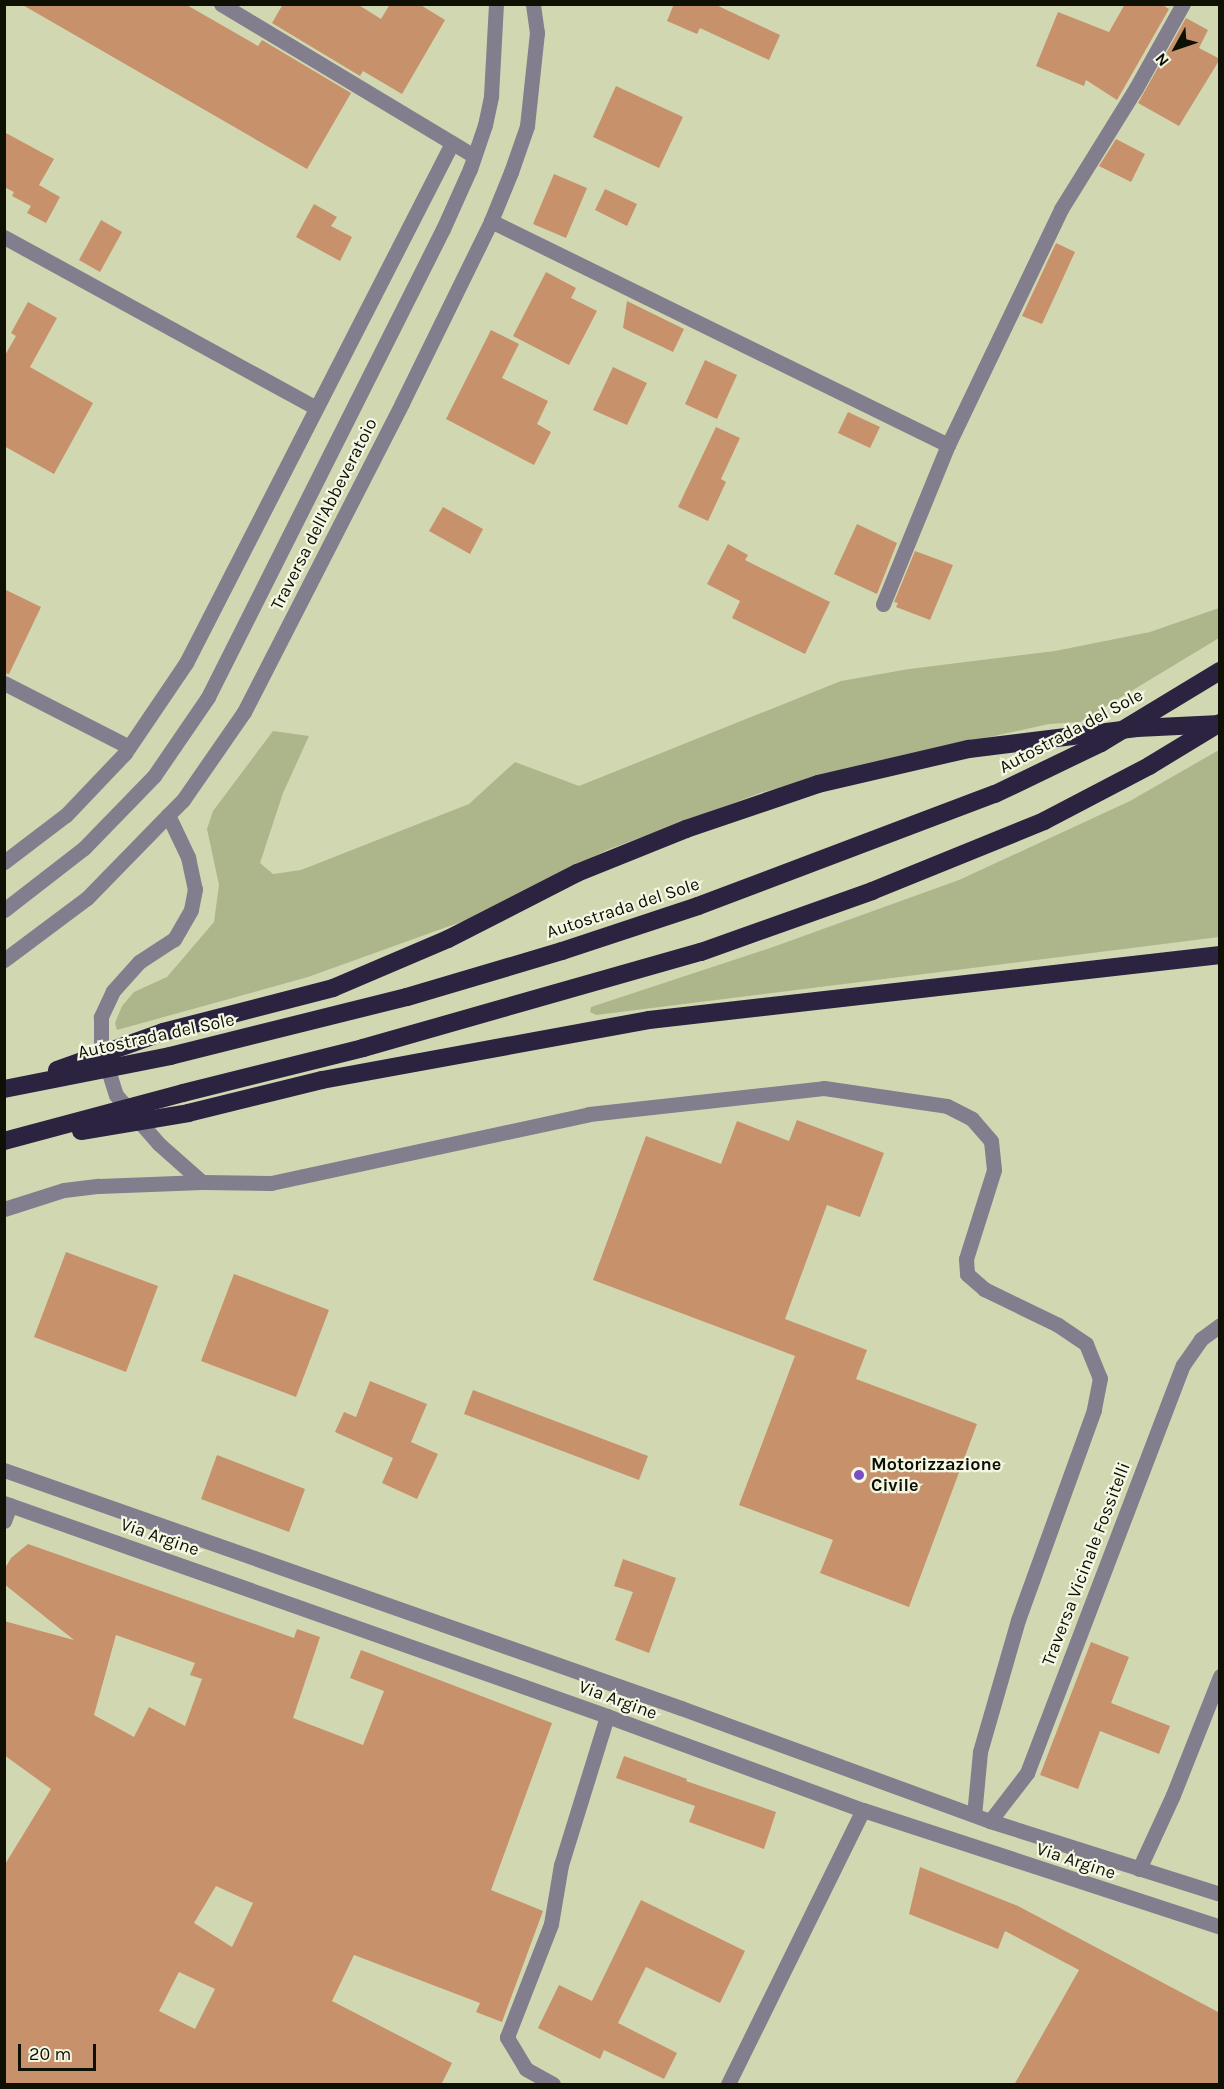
<!DOCTYPE html>
<html>
<head>
<meta charset="utf-8">
<style>
	body { margin:0 }
	#map { position:relative; width:1224px; height:2089px; overflow:hidden; background:#d1d8b1; font-family:Karla,sans-serif }
	div>[style] { position:absolute }
	[style*='--x'] { left:calc(var(--x)*1px); top:calc(var(--y)*1px); width:calc(var(--w)*1px); rotate:calc(var(--a)*1deg) }
	.green>* { inset:0; background:#adb58a }
	.building>* { inset:0; background:#c7916b }
	.minor>* { height:15px; margin:-7.5px; padding:0 7.5px; transform-origin:7.5px; border-radius:7.5px; background:#827e8e }
	.highway>* { height:18px; margin:-9px; padding:0 9px; transform-origin:9px; border-radius:9px; background:#2b2340 }
	.highway-bridge>* { height:18px; margin:-9px; padding:0 9px; transform-origin:9px; border-radius:9px; background:#2b2340 }
	.dots>* { width:16px; height:16px; translate:-50% -50%; box-sizing:border-box; border:3px solid #f3f7e3; border-radius:50% }
	span { translate:-50% -50%; white-space:nowrap; text-align:center; line-height:1.15; -webkit-text-stroke:4.5px #f3f7e3; paint-order:stroke }
	.street-label { font-size:18px; color:#0e1004 }
	.poi-label { font-size:18px; color:#0e1004; font-weight:700 }
	.left { translate:0 -50%; text-align:left }
	.frame { position:absolute; inset:0; border:6px solid #0e1004; pointer-events:none }
	.north { position:absolute; left:1146px; top:18px; width:60px; height:60px; -webkit-text-stroke:4px #f3f7e3; paint-order:stroke; rotate:230deg; font-size:16px; font-weight:700; line-height:24px; text-align:center; color:#0e1004 }
	.north::after { content:''; display:block; margin:auto; width:21px; height:27px; background:#0e1004; clip-path:polygon(50% 0,100% 100%,50% 72%,0 100%) }
	.scale { position:absolute; left:18px; top:2044px; width:78px; height:27px; box-sizing:border-box; border:3px solid #0e1004; border-top:0; padding-left:8px; font-size:18px; line-height:21px; white-space:nowrap; color:#0e1004; -webkit-text-stroke:4px #f3f7e3; paint-order:stroke }
</style>
</head>
<body>
<div id="map">
	<div class="green">
		<div style="clip-path:polygon(1219px 608px,1219px 638px,1080px 722px,1049px 724px,918px 753px,763px 792px,607px 850px,469px 919px,308px 977px,117px 1030px,115px 1023px,122px 1006px,134px 992px,167px 977px,214px 922px,219px 885px,207px 829px,213px 811px,273px 731px,309px 736px,283px 793px,260px 863px,273px 874px,301px 870px,469px 804px,515px 762px,579px 786px,841px 681px,909px 669px,1055px 651px,1150px 632px)"></div>
		<div style="clip-path:polygon(1219px 750px,1219px 937px,596px 1015px,590px 1012px,591px 1007px,773px 947px,959px 880px,1130px 801px)"></div>
	</div>
	<div class="building">
		<div style="clip-path:polygon(21px 4px,185px 4px,258px 46px,262px 40px,351px 93px,307px 169px)"></div>
		<div style="clip-path:polygon(283px 4px,357px 4px,381px 19px,390px 4px,419px 4px,445px 20px,402px 94px,363px 71px,360px 76px,272px 23px)"></div>
		<div style="clip-path:polygon(674px 4px,714px 4px,780px 35px,769px 60px,700px 28px,697px 34px,667px 21px)"></div>
		<div style="clip-path:polygon(1125px 4px,1161px 4px,1169px 9px,1117px 100px,1086px 80px,1084px 86px,1036px 66px,1058px 12px,1109px 32px)"></div>
		<div style="clip-path:polygon(1186px 18px,1208px 30px,1199px 48px,1220px 59px,1179px 126px,1138px 103px)"></div>
		<div style="clip-path:polygon(616px 86px,683px 117px,659px 168px,593px 137px)"></div>
		<div style="clip-path:polygon(4px 132px,54px 159px,39px 185px,60px 197px,46px 223px,27px 213px,31px 206px,12px 196px,14px 192px,4px 187px)"></div>
		<div style="clip-path:polygon(1116px 139px,1145px 154px,1131px 182px,1099px 166px)"></div>
		<div style="clip-path:polygon(554px 174px,587px 188px,566px 238px,533px 224px)"></div>
		<div style="clip-path:polygon(605px 189px,637px 204px,627px 226px,595px 210px)"></div>
		<div style="clip-path:polygon(314px 204px,337px 217px,331px 226px,352px 237px,340px 261px,296px 237px)"></div>
		<div style="clip-path:polygon(101px 220px,122px 232px,100px 272px,79px 260px)"></div>
		<div style="clip-path:polygon(1056px 243px,1075px 252px,1042px 324px,1022px 316px)"></div>
		<div style="clip-path:polygon(546px 272px,576px 288px,571px 298px,597px 311px,569px 365px,513px 336px)"></div>
		<div style="clip-path:polygon(627px 301px,684px 329px,673px 352px,623px 328px)"></div>
		<div style="clip-path:polygon(28px 302px,57px 318px,30px 367px,93px 403px,54px 474px,4px 446px,4px 357px,16px 336px,11px 333px)"></div>
		<div style="clip-path:polygon(491px 330px,519px 344px,502px 378px,548px 401px,537px 424px,551px 432px,534px 465px,446px 419px)"></div>
		<div style="clip-path:polygon(705px 360px,737px 375px,717px 419px,685px 404px)"></div>
		<div style="clip-path:polygon(613px 367px,647px 383px,627px 425px,593px 410px)"></div>
		<div style="clip-path:polygon(848px 412px,880px 427px,870px 448px,838px 433px)"></div>
		<div style="clip-path:polygon(716px 427px,740px 438px,721px 479px,726px 482px,708px 521px,678px 507px)"></div>
		<div style="clip-path:polygon(443px 507px,483px 529px,470px 554px,429px 531px)"></div>
		<div style="clip-path:polygon(857px 524px,897px 543px,877px 594px,834px 574px)"></div>
		<div style="clip-path:polygon(728px 544px,748px 555px,745px 560px,830px 602px,805px 654px,732px 618px,740px 601px,707px 584px)"></div>
		<div style="clip-path:polygon(915px 551px,953px 565px,930px 620px,896px 607px,898px 603px,894px 602px)"></div>
		<div style="clip-path:polygon(4px 589px,41px 607px,9px 674px,4px 673px)"></div>
		<div style="clip-path:polygon(797px 1120px,884px 1153px,860px 1217px,827px 1205px,785px 1319px,867px 1350px,856px 1379px,977px 1424px,909px 1607px,820px 1573px,833px 1540px,739px 1505px,795px 1356px,593px 1280px,646px 1136px,721px 1164px,737px 1121px,789px 1141px)"></div>
		<div style="clip-path:polygon(66px 1252px,158px 1286px,126px 1372px,34px 1337px)"></div>
		<div style="clip-path:polygon(234px 1274px,329px 1310px,296px 1397px,201px 1361px)"></div>
		<div style="clip-path:polygon(370px 1381px,427px 1404px,411px 1442px,438px 1454px,417px 1499px,382px 1483px,393px 1458px,335px 1432px,344px 1412px,356px 1417px)"></div>
		<div style="clip-path:polygon(473px 1390px,648px 1456px,639px 1480px,464px 1414px)"></div>
		<div style="clip-path:polygon(217px 1455px,305px 1489px,289px 1532px,201px 1499px)"></div>
		<div style="clip-path:polygon(evenodd,28px 1544px,294px 1638px,297px 1629px,320px 1637px,293px 1718px,363px 1745px,384px 1691px,350px 1678px,361px 1650px,552px 1723px,491px 1890px,543px 1911px,502px 2022px,476px 2012px,480px 2003px,354px 1955px,332px 2001px,452px 2063px,441px 2085px,4px 2085px,4px 1866px,51px 1789px,4px 1755px,4px 1621px,74px 1640px,4px 1584px,4px 1570px,11px 1558px,28px 1544px,116px 1635px,195px 1663px,190px 1675px,202px 1679px,185px 1726px,149px 1707px,134px 1737px,94px 1715px,116px 1635px,28px 1544px,216px 1886px,253px 1903px,232px 1947px,194px 1923px,216px 1886px,28px 1544px,179px 1972px,215px 1989px,195px 2029px,159px 2011px,179px 1972px)"></div>
		<div style="clip-path:polygon(623px 1559px,676px 1578px,649px 1653px,615px 1640px,633px 1592px,614px 1586px)"></div>
		<div style="clip-path:polygon(1091px 1642px,1129px 1657px,1111px 1703px,1170px 1726px,1159px 1754px,1100px 1731px,1078px 1789px,1040px 1775px)"></div>
		<div style="clip-path:polygon(624px 1756px,687px 1779px,686px 1781px,776px 1812px,764px 1849px,689px 1822px,695px 1806px,616px 1778px)"></div>
		<div style="clip-path:polygon(920px 1867px,1018px 1906px,1220px 2013px,1220px 2085px,1014px 2085px,1079px 1970px,1005px 1931px,998px 1949px,909px 1914px)"></div>
		<div style="clip-path:polygon(641px 1900px,745px 1951px,720px 2003px,646px 1967px,618px 2023px,677px 2053px,664px 2079px,604px 2050px,600px 2059px,538px 2028px,559px 1985px,592px 2001px)"></div>
	</div>
	<div class="minor">
		<div style="--x:221;--y:4;--w:295;--a:31"></div>
		<div style="--x:491;--y:221;--w:509;--a:26.11"></div>
		<div style="--x:4;--y:237;--w:354;--a:28.7"></div>
		<div style="--x:883;--y:604;--w:172;--a:-67.8"></div>
		<div style="--x:948;--y:445;--w:262;--a:-64.4"></div>
		<div style="--x:1061;--y:209;--w:142;--a:-58.2"></div>
		<div style="--x:1136;--y:88;--w:96;--a:-60.8"></div>
		<div style="--x:4;--y:683;--w:140;--a:27.1"></div>
		<div style="--x:168;--y:815;--w:47;--a:64.5"></div>
		<div style="--x:188;--y:857;--w:33;--a:78"></div>
		<div style="--x:195;--y:889;--w:21;--a:101"></div>
		<div style="--x:191;--y:910;--w:34;--a:120"></div>
		<div style="--x:174;--y:939;--w:42;--a:146.7"></div>
		<div style="--x:139;--y:962;--w:39;--a:132"></div>
		<div style="--x:113;--y:991;--w:29;--a:115"></div>
		<div style="--x:101;--y:1017;--w:31;--a:90"></div>
		<div style="--x:101;--y:1048;--w:49;--a:72.3"></div>
		<div style="--x:116;--y:1095;--w:65;--a:48.7"></div>
		<div style="--x:159;--y:1144;--w:57;--a:41.5"></div>
		<div style="--x:4;--y:862;--w:78;--a:-37.2"></div>
		<div style="--x:66;--y:815;--w:86;--a:-46.4"></div>
		<div style="--x:125;--y:753;--w:109;--a:-55.9"></div>
		<div style="--x:186;--y:663;--w:584;--a:-62.91"></div>
		<div style="--x:4;--y:910;--w:101;--a:-37.8"></div>
		<div style="--x:84;--y:848;--w:100;--a:-45.8"></div>
		<div style="--x:154;--y:776;--w:96;--a:-55.6"></div>
		<div style="--x:208;--y:697;--w:524;--a:-63.34"></div>
		<div style="--x:443;--y:229;--w:66;--a:-65.8"></div>
		<div style="--x:470;--y:169;--w:46;--a:-71.2"></div>
		<div style="--x:485;--y:125;--w:30;--a:-78"></div>
		<div style="--x:491;--y:96;--w:92;--a:-86.9"></div>
		<div style="--x:4;--y:960;--w:104;--a:-36.8"></div>
		<div style="--x:87;--y:898;--w:116;--a:-45.7"></div>
		<div style="--x:168;--y:815;--w:21;--a:-45"></div>
		<div style="--x:183;--y:800;--w:107;--a:-55.3"></div>
		<div style="--x:244;--y:712;--w:347;--a:-62.9"></div>
		<div style="--x:402;--y:403;--w:203;--a:-63.9"></div>
		<div style="--x:491;--y:221;--w:53;--a:-67.8"></div>
		<div style="--x:511;--y:172;--w:49;--a:-70.8"></div>
		<div style="--x:527;--y:126;--w:94;--a:-83.9"></div>
		<div style="--x:537;--y:33;--w:29;--a:-98"></div>
		<div style="--x:4;--y:1209;--w:63;--a:-17.6"></div>
		<div style="--x:64;--y:1190;--w:35;--a:-7"></div>
		<div style="--x:99;--y:1186;--w:103;--a:-2.2"></div>
		<div style="--x:202;--y:1182;--w:69;--a:0.8"></div>
		<div style="--x:271;--y:1183;--w:325;--a:-12.2"></div>
		<div style="--x:589;--y:1114;--w:236;--a:-6.3"></div>
		<div style="--x:824;--y:1088;--w:124;--a:8.3"></div>
		<div style="--x:947;--y:1106;--w:28;--a:27"></div>
		<div style="--x:972;--y:1119;--w:29;--a:49"></div>
		<div style="--x:991;--y:1141;--w:29;--a:84"></div>
		<div style="--x:994;--y:1170;--w:93;--a:107.5"></div>
		<div style="--x:966;--y:1259;--w:15;--a:86"></div>
		<div style="--x:967;--y:1274;--w:23;--a:41"></div>
		<div style="--x:984;--y:1289;--w:82;--a:25.9"></div>
		<div style="--x:1058;--y:1325;--w:34;--a:34"></div>
		<div style="--x:1086;--y:1344;--w:37;--a:68"></div>
		<div style="--x:1100;--y:1378;--w:33;--a:101"></div>
		<div style="--x:1094;--y:1410;--w:223;--a:109.9"></div>
		<div style="--x:1018;--y:1620;--w:137;--a:106.1"></div>
		<div style="--x:980;--y:1752;--w:63;--a:95.4"></div>
		<div style="--x:4;--y:1470;--w:718;--a:19.37"></div>
		<div style="--x:681;--y:1708;--w:329;--a:20.1"></div>
		<div style="--x:990;--y:1821;--w:241;--a:17.6"></div>
		<div style="--x:4;--y:1503;--w:640;--a:19.45"></div>
		<div style="--x:607;--y:1716;--w:273;--a:20.2"></div>
		<div style="--x:863;--y:1810;--w:376;--a:18.1"></div>
		<div style="--x:4;--y:1521;--w:17;--a:-69"></div>
		<div style="--x:990;--y:1821;--w:61;--a:-52.4"></div>
		<div style="--x:1027;--y:1773;--w:437;--a:-69.1"></div>
		<div style="--x:1183;--y:1365;--w:32;--a:-55"></div>
		<div style="--x:1201;--y:1339;--w:24;--a:-36"></div>
		<div style="--x:1139;--y:1869;--w:81;--a:-65.3"></div>
		<div style="--x:1173;--y:1795;--w:128;--a:-68.4"></div>
		<div style="--x:553;--y:2084;--w:31;--a:-151"></div>
		<div style="--x:526;--y:2069;--w:37;--a:-121"></div>
		<div style="--x:507;--y:2037;--w:121;--a:-68.7"></div>
		<div style="--x:551;--y:1924;--w:60;--a:-80.4"></div>
		<div style="--x:561;--y:1865;--w:156;--a:-72.8"></div>
		<div style="--x:728;--y:2084;--w:305;--a:-63.8"></div>
	</div>
	<div class="highway">
		<div style="--x:163;--y:1032;--w:176;--a:-14.5"></div>
		<div style="--x:333;--y:988;--w:125;--a:-23.1"></div>
		<div style="--x:448;--y:939;--w:145;--a:-27.1"></div>
		<div style="--x:577;--y:873;--w:118;--a:-22"></div>
		<div style="--x:686;--y:829;--w:139;--a:-18.8"></div>
		<div style="--x:818;--y:784;--w:155;--a:-13.1"></div>
		<div style="--x:170;--y:1056;--w:244;--a:-14"></div>
		<div style="--x:407;--y:997;--w:162;--a:-16.5"></div>
		<div style="--x:562;--y:951;--w:143;--a:-18.3"></div>
		<div style="--x:698;--y:906;--w:317;--a:-20.7"></div>
		<div style="--x:995;--y:794;--w:118;--a:-25.7"></div>
		<div style="--x:1101;--y:743;--w:139;--a:-31.2"></div>
		<div style="--x:183;--y:1093;--w:186;--a:-14"></div>
		<div style="--x:363;--y:1048;--w:351;--a:-15.9"></div>
		<div style="--x:701;--y:952;--w:182;--a:-19.6"></div>
		<div style="--x:872;--y:891;--w:186;--a:-22.1"></div>
		<div style="--x:1044;--y:821;--w:119;--a:-27.6"></div>
		<div style="--x:1149;--y:766;--w:83;--a:-31.2"></div>
		<div style="--x:188;--y:1113;--w:138;--a:-13.8"></div>
		<div style="--x:322;--y:1080;--w:332;--a:-10.4"></div>
		<div style="--x:649;--y:1020;--w:575;--a:-6.49"></div>
	</div>
	<div class="highway-bridge">
		<div style="--x:969;--y:749;--w:169;--a:-7.1"></div>
		<div style="--x:1137;--y:728;--w:83;--a:-2.8"></div>
		<div style="--x:57;--y:1070;--w:113;--a:-19.7"></div>
		<div style="--x:4;--y:1089;--w:169;--a:-11.2"></div>
		<div style="--x:81;--y:1131;--w:109;--a:-9.5"></div>
		<div style="--x:4;--y:1141;--w:185;--a:-15"></div>
	</div>
	<div class="dots">
		<div style="left:859px;top:1475px;background:#794ec7"></div>
	</div>
	<div class="street-label">
		<span style="left:324px;top:514px;rotate:-63deg">Traversa dell'Abbeveratoio</span>
		<span style="left:1071px;top:731px;rotate:-28deg">Autostrada del Sole</span>
		<span style="left:623px;top:908px;rotate:-18deg">Autostrada del Sole</span>
		<span style="left:156px;top:1036px;rotate:-12deg">Autostrada del Sole</span>
		<span style="left:160px;top:1537px;rotate:19deg">Via Argine</span>
		<span style="left:1086px;top:1564px;rotate:-69deg">Traversa Vicinale Fossitelli</span>
		<span style="left:618px;top:1700px;rotate:20deg">Via Argine</span>
		<span style="left:1076px;top:1861px;rotate:18deg">Via Argine</span>
	</div>
	<div class="poi-label">
		<span class="left" style="left:871px;top:1475px">Motorizzazione<br>Civile</span>
	</div>
	<div class="frame"></div>
	<div class="north">N</div>
	<div class="scale">20 m</div>
</div>
</body>
</html>
